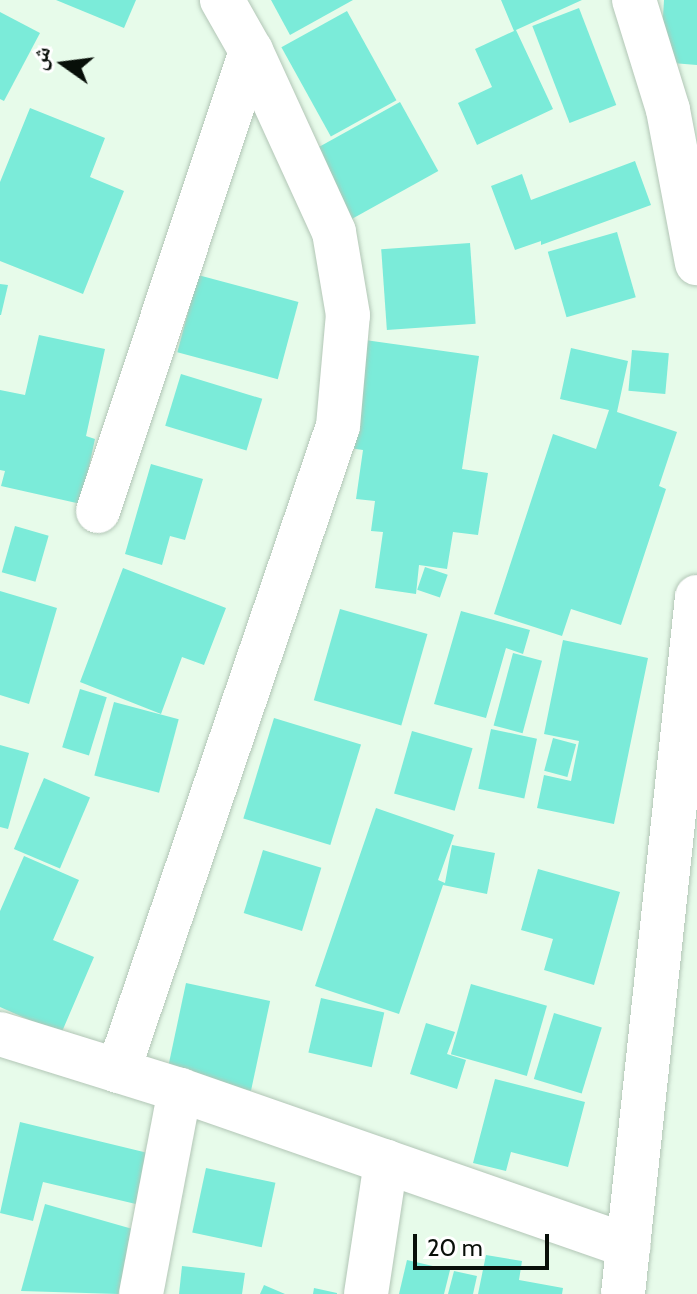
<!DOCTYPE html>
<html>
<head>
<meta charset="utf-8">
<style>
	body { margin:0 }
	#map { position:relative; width:697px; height:1294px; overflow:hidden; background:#e7fbea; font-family:Cabin,"Noto Naskh Arabic",sans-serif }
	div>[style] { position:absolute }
	.building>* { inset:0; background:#7bebd9; transform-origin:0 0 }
	.roads { filter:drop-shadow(0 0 2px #b2c6b6) drop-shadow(0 0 2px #b2c6b6) }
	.minor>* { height:44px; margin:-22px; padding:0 22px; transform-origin:22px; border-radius:22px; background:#fff }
	.secondary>* { height:44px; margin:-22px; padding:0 22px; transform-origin:22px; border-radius:22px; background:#fff }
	span { translate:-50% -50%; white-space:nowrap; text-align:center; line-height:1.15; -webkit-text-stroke:8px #fff; paint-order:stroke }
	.north { position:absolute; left:24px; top:24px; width:80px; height:80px; -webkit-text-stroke:6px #fff; paint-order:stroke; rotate:284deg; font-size:22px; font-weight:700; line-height:32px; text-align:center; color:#080f09 }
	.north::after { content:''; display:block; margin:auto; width:28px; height:36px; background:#080f09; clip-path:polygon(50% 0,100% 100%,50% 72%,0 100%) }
	.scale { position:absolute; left:413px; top:1234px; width:136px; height:36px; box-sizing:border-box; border:4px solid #080f09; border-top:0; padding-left:10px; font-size:24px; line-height:28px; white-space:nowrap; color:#080f09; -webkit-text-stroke:6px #fff; paint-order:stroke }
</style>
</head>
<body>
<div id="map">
	<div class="building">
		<i style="clip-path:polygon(56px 0,136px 0,124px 28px)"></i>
		<i style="clip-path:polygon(271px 0,353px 0,290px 35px)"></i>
		<i style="clip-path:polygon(501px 0,582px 0,516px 30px,553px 109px,477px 145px,458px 103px,492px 87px,475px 49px,514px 31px)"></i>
		<i style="clip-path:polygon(664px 0,697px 0,697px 65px,660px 62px)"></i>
		<i style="left:579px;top:8px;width:104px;height:50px;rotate:69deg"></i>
		<i style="left:347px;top:11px;width:102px;height:75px;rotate:61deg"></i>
		<i style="clip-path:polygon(0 12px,40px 33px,4px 101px,0 99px)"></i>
		<i style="left:400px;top:102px;width:79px;height:102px;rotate:61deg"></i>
		<i style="clip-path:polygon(30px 108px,105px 138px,90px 177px,124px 191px,83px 294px,0 261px,0 182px)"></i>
		<i style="clip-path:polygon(635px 161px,651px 205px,541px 245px,541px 241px,515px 250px,491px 186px,522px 174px,531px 200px)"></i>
		<i style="left:617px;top:232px;width:68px;height:72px;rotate:74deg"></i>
		<i style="left:470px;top:243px;width:81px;height:89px;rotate:86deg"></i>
		<i style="left:198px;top:275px;width:104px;height:80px;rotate:15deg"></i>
		<i style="clip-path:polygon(0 284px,8px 285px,1px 315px,0 315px)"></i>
		<i style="clip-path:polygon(39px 335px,105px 349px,86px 436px,95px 439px,81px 504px,1px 486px,5px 471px,0 470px,0 390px,25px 395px)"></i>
		<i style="clip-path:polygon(365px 340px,479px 356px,462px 469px,488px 473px,478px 535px,453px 532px,447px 569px,419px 565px,416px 594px,375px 588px,383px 532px,371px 531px,375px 501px,356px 499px,363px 450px,349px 448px)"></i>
		<i style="clip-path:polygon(571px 348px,628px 361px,617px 412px,677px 432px,659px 486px,666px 489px,621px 625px,571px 609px,562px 636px,494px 614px,553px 434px,596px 449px,609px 410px,560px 399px)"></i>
		<i style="left:632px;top:350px;width:37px;height:41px;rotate:5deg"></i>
		<i style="left:181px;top:374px;width:85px;height:54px;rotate:17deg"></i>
		<i style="clip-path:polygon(151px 464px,203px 479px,185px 540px,170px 536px,162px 565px,125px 554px)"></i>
		<i style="left:15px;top:526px;width:35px;height:48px;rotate:16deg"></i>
		<i style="left:425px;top:567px;width:24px;height:24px;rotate:19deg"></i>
		<i style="clip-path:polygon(123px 568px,226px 608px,204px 665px,182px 657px,161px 714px,80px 682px)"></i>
		<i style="clip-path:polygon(0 591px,57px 608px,29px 704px,0 695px)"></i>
		<i style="left:340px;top:609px;width:91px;height:95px;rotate:16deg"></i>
		<i style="clip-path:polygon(461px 611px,530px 630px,523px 654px,506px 648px,486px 718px,434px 704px)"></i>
		<i style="clip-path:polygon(563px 640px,648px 658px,614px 824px,537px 808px,544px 775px,571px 781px,579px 741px,544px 734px)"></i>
		<i style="left:513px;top:653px;width:30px;height:75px;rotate:15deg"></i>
		<i style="left:80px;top:689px;width:28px;height:61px;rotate:17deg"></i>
		<i style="left:114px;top:702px;width:67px;height:76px;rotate:15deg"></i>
		<i style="left:274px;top:718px;width:91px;height:105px;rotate:17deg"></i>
		<i style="left:491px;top:729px;width:47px;height:61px;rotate:12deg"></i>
		<i style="left:412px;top:731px;width:63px;height:65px;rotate:16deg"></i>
		<i style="left:553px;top:738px;width:24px;height:34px;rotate:15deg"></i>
		<i style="clip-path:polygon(0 745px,29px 753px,8px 829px,0 827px)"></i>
		<i style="left:44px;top:778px;width:50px;height:77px;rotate:23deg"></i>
		<i style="clip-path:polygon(376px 808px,454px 835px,438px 880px,445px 883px,452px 845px,495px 853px,487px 894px,443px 885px,399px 1014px,315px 986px)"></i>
		<i style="left:263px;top:850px;width:61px;height:66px;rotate:17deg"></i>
		<i style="clip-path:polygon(24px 856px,79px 880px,53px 940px,94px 957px,61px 1034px,0 1007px,0 911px)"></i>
		<i style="clip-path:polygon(538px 869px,620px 892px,594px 985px,544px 970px,553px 939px,521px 930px)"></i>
		<i style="left:186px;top:983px;width:86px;height:92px;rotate:12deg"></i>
		<i style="left:471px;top:984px;width:79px;height:73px;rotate:16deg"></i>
		<i style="left:321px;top:998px;width:65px;height:56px;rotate:13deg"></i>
		<i style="left:554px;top:1013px;width:50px;height:69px;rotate:17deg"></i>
		<i style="clip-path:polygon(426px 1023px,455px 1032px,447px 1054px,466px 1060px,457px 1089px,410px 1074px)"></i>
		<i style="clip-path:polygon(495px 1079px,585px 1102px,568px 1167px,511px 1152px,506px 1171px,473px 1163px)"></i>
		<i style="clip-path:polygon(20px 1122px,152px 1154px,140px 1205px,43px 1182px,33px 1221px,0 1213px)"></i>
		<i style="left:206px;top:1168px;width:71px;height:66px;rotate:12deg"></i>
		<i style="clip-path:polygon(45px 1204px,136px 1230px,119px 1294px,21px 1291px)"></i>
		<i style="clip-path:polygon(486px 1255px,522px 1261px,519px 1280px,563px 1288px,562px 1294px,478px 1294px)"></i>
		<i style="clip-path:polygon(407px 1260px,450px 1270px,444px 1294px,399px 1294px)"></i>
		<i style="clip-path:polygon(182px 1266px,245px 1273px,242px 1294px,179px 1294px)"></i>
		<i style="clip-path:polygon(454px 1271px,477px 1276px,473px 1294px,448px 1294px)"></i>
		<i style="clip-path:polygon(264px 1285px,285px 1294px,260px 1294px)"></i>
		<i style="clip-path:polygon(314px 1288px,337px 1293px,337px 1294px,313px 1294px)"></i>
	</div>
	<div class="roads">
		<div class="minor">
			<i style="left:98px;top:511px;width:485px;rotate:-71.6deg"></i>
			<i style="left:0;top:1034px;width:189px;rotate:17.3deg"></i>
			<i style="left:180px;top:1090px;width:475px;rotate:19.2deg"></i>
			<i style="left:118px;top:1071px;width:681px;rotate:-71.17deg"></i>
			<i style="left:338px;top:426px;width:111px;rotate:-84.9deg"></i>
			<i style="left:348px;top:315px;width:84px;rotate:-99.6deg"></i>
			<i style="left:334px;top:232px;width:199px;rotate:-114.6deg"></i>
			<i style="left:251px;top:51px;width:59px;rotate:-119.6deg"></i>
			<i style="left:141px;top:1294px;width:208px;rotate:-79.2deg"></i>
			<i style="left:366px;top:1294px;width:134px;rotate:-81.4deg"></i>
		</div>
		<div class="secondary">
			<i style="left:634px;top:0;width:115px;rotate:72.8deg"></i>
			<i style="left:668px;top:110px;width:156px;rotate:79.3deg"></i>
			<i style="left:623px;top:1294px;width:701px;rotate:-83.94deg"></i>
		</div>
	</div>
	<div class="north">ش</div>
	<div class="scale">20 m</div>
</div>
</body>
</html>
